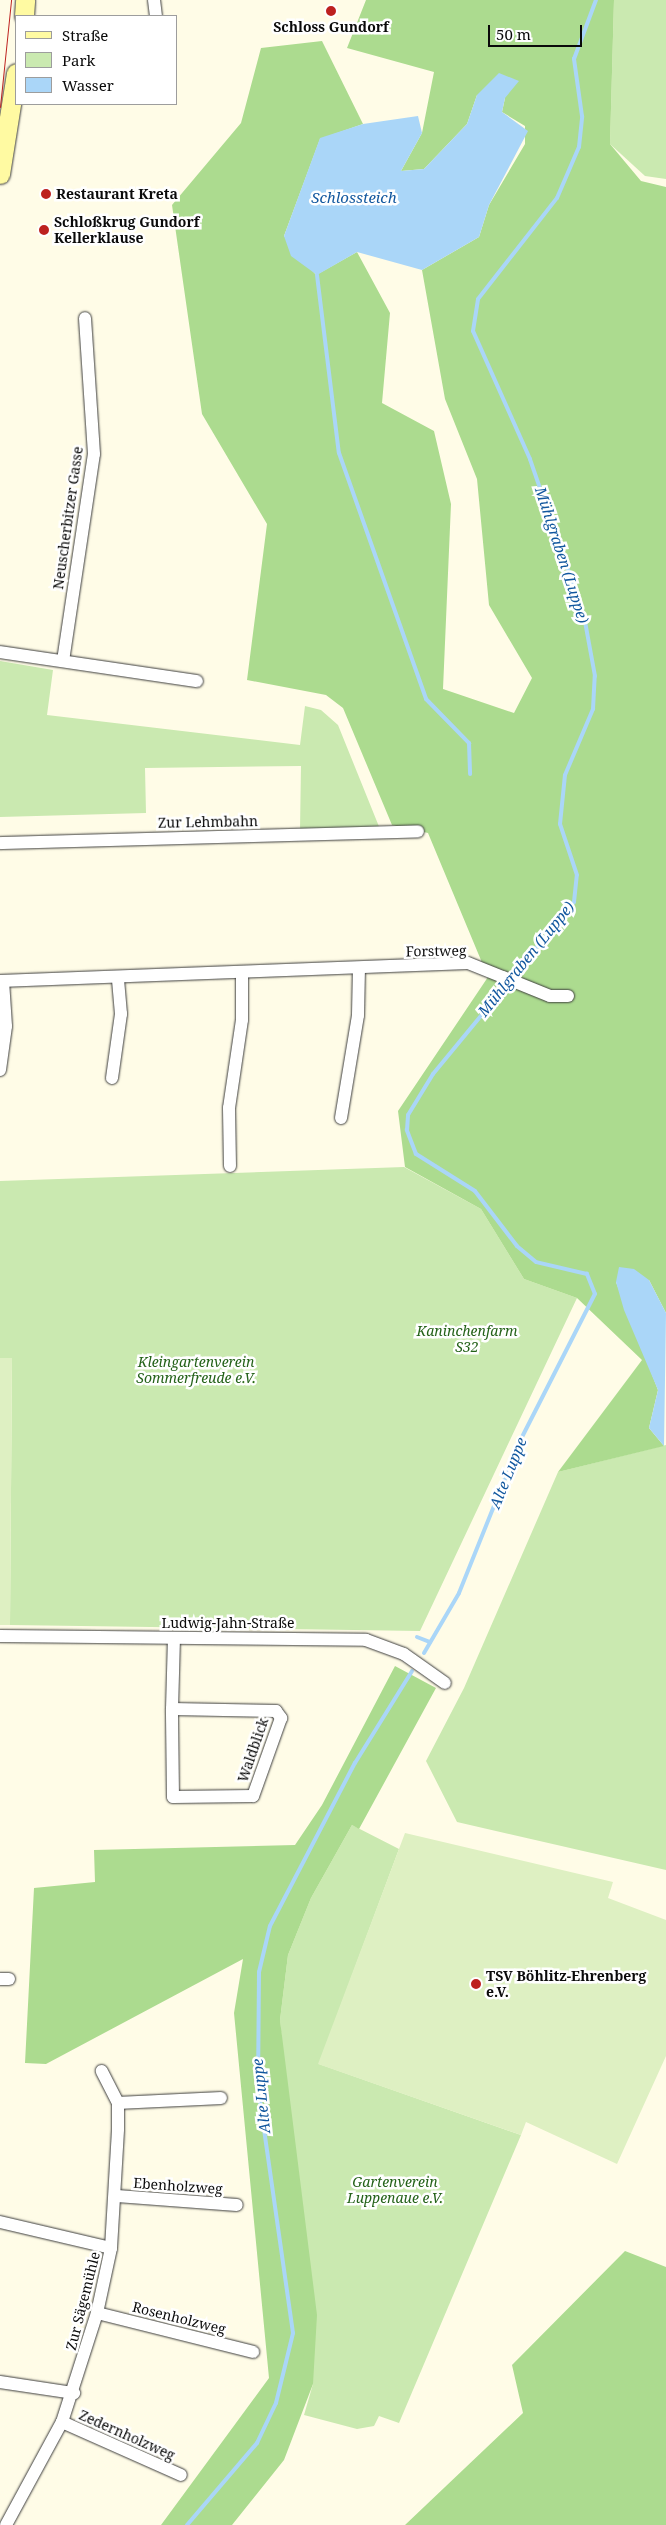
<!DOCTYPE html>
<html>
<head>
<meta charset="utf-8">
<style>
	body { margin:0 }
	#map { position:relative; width:666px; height:2525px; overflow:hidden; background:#fffce7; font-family:"Noto Serif",serif }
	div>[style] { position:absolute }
	.green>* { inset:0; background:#cae9b0 }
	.forest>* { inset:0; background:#acdb8f }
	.pitch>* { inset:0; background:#def0c2 }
	.water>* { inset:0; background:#aad6f8 }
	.stream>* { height:4px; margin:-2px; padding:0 2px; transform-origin:2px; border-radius:2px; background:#aad6f8 }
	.roads { filter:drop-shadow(0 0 1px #3d3d3d) drop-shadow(0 0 1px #3d3d3d) }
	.street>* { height:12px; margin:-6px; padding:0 6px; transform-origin:6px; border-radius:6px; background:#fff }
	.secondary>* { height:19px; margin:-9.5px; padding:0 9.5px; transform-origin:9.5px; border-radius:9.5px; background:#fffaa2 }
	.tram>* { height:1px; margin:-0.5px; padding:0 0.5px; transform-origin:0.5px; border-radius:0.5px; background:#bd211f }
	.dots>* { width:14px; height:14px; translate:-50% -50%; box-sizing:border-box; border:2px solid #fff; border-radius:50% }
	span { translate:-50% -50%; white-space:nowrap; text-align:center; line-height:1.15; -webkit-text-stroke:5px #fff; paint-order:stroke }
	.poi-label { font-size:14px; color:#0a0a0a; font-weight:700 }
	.left { translate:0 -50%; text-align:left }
	.street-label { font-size:14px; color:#0a0a0a }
	.park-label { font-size:14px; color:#246219; font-style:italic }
	.water-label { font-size:15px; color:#11579e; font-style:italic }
	.legend { position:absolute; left:15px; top:15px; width:162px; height:90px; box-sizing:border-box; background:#fff; border:1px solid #9d9d9d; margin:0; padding:6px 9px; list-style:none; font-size:15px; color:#0a0a0a }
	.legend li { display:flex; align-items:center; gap:10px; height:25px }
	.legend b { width:25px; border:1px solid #9d9d9d }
	.scale { position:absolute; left:488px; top:25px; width:94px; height:22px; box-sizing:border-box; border:2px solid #0a0a0a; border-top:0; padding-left:6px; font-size:15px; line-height:18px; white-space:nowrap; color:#0a0a0a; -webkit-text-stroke:4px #fff; paint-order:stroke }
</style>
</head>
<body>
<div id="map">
	<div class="green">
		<i style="clip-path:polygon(614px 0,666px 0,666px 179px,645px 176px,610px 144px)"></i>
		<i style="clip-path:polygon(0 661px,53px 670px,47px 715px,300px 745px,305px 706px,321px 710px,338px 725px,380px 829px,300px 830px,301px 766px,145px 768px,146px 813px,0 817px)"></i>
		<i style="clip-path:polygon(404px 1167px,481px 1209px,524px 1279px,577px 1298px,420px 1631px,10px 1625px,12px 1358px,0 1358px,0 1181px)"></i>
		<i style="clip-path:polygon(666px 1445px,666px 1870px,457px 1822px,426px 1761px,464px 1688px,558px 1472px)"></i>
		<i style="clip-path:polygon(352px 1825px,399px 1849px,319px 2064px,521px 2135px,399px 2423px,379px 2416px,374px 2426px,357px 2429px,304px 2415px,313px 2384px,280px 2020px,288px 1955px,311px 1898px)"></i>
	</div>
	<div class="forest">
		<i style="clip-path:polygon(366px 0,614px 0,610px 144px,641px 181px,666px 187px,666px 1313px,649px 1280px,616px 1282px,658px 1390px,649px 1428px,664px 1446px,558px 1472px,642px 1360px,577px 1298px,524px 1279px,481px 1209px,405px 1167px,398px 1111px,488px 977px,428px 833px,392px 825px,343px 708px,326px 695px,247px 680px,267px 524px,202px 414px,172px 205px,241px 123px,261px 48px,322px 41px,363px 124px,320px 139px,284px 236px,316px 275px,357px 252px,390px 313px,382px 403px,434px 431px,451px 504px,443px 689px,514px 713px,532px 678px,489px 605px,477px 479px,445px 399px,422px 270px,479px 237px,489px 205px,525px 144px,525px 126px,502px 112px,505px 98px,477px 95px,467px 124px,424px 169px,401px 171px,422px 133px,434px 72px,347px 48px)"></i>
		<i style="clip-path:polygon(395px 1666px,436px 1688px,359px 1829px,352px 1825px,311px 1898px,288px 1955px,280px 2020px,317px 2315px,313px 2384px,284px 2460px,232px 2525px,161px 2525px,269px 2378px,234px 2013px,243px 1959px,46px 2064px,25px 2063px,34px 1888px,95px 1882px,94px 1850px,295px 1845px,322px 1805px)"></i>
		<i style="clip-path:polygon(625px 2251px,666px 2267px,666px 2525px,405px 2525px,523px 2413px,512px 2365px)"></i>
	</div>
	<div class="pitch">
		<i style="clip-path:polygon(0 1358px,12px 1358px,10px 1625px,0 1625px)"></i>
		<i style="clip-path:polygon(405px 1833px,613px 1882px,608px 1898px,666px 1920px,666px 2056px,617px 2164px,526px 2122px,521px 2135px,318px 2064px)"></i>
	</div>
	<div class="water">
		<i style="clip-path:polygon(499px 73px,519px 81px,505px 98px,502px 112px,528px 131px,489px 205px,479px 237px,422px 270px,357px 252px,317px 275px,291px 256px,284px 236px,320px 138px,363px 124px,418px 116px,422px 133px,401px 171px,424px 169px,467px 124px,477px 95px)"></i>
		<i style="clip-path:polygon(619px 1267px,634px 1269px,649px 1280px,666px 1313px,664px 1446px,649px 1428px,658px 1390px,624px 1310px,616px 1282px)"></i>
	</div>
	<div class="stream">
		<i style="left:317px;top:275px;width:179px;rotate:83deg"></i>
		<i style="left:339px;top:453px;width:261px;rotate:70.5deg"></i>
		<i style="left:426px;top:699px;width:62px;rotate:45.7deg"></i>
		<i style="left:469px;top:743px;width:31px;rotate:88deg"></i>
		<i style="left:512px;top:977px;width:97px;rotate:-50.4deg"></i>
		<i style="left:574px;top:902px;width:27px;rotate:-84deg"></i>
		<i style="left:577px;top:875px;width:54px;rotate:-108.4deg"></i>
		<i style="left:560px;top:824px;width:49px;rotate:-84.2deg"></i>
		<i style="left:565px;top:775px;width:72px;rotate:-67deg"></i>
		<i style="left:593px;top:709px;width:33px;rotate:-87deg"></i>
		<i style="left:595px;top:676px;width:61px;rotate:-100.4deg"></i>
		<i style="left:584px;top:616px;width:166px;rotate:-109deg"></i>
		<i style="left:530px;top:459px;width:140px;rotate:-114deg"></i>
		<i style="left:473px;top:331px;width:32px;rotate:-81deg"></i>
		<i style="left:478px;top:299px;width:128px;rotate:-52deg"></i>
		<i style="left:557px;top:198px;width:56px;rotate:-66.7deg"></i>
		<i style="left:579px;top:147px;width:31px;rotate:-84deg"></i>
		<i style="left:582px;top:116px;width:58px;rotate:-98deg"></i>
		<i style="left:574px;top:59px;width:63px;rotate:-69.6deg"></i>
		<i style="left:417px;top:1637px;width:14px;rotate:21deg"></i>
		<i style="left:424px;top:1653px;width:69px;rotate:-59.7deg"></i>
		<i style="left:459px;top:1593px;width:166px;rotate:-68.1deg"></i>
		<i style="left:521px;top:1439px;width:163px;rotate:-63deg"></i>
		<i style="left:595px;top:1294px;width:22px;rotate:-112deg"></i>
		<i style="left:587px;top:1274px;width:52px;rotate:-166.8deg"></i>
		<i style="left:536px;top:1262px;width:25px;rotate:-140deg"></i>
		<i style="left:517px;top:1246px;width:69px;rotate:-127.4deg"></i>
		<i style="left:475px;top:1191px;width:70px;rotate:-147.9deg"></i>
		<i style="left:416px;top:1154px;width:26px;rotate:-111deg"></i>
		<i style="left:407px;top:1130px;width:15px;rotate:-86deg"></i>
		<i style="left:408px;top:1115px;width:48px;rotate:-58.6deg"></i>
		<i style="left:433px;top:1074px;width:118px;rotate:-50.5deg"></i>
		<i style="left:187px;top:2525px;width:108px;rotate:-49.5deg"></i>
		<i style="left:257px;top:2443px;width:44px;rotate:-64.6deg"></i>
		<i style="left:276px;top:2403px;width:72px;rotate:-76.3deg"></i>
		<i style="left:293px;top:2333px;width:247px;rotate:-98.1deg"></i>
		<i style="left:258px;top:2088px;width:116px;rotate:-89.5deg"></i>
		<i style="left:259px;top:1972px;width:47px;rotate:-76.6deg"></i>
		<i style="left:270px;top:1926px;width:184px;rotate:-62.5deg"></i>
		<i style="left:355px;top:1763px;width:108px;rotate:-58.2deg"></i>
	</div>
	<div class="roads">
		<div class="street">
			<i style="left:154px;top:0;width:16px;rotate:83deg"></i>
			<i style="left:0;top:652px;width:199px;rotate:8.4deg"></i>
			<i style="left:63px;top:661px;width:209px;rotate:-81.5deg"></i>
			<i style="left:94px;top:454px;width:136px;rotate:-93.8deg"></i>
			<i style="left:0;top:843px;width:418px;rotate:-1.6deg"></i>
			<i style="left:0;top:981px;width:468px;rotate:-2.2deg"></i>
			<i style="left:468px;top:963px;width:88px;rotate:21.9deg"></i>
			<i style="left:550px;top:996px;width:18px"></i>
			<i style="left:0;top:1070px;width:44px;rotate:-82.2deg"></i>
			<i style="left:6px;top:1026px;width:45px;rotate:-93.8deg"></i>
			<i style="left:112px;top:1078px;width:65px;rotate:-82deg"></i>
			<i style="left:121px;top:1014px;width:36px;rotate:-95deg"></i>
			<i style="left:341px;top:1118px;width:104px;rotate:-80.6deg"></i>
			<i style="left:358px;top:1015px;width:46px;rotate:-88.8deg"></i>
			<i style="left:230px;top:1166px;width:58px;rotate:-91deg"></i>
			<i style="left:229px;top:1108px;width:89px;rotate:-81.6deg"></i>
			<i style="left:242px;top:1020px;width:46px;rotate:-90deg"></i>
			<i style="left:0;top:1636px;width:366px;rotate:0.6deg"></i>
			<i style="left:366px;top:1640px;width:40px;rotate:20.2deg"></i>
			<i style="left:404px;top:1654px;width:50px;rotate:35.3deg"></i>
			<i style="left:172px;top:1709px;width:104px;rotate:1.1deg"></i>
			<i style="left:276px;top:1711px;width:9px;rotate:54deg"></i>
			<i style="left:281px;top:1718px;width:83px;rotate:109.7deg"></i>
			<i style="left:253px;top:1796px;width:80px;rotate:179.3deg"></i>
			<i style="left:173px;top:1797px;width:88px;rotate:-90.7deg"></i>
			<i style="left:172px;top:1709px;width:70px;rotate:-88.4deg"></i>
			<i style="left:0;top:1979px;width:9px"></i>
			<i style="left:118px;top:2103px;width:103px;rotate:-2.8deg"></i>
			<i style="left:117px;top:2196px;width:120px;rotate:4.3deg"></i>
			<i style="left:0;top:2222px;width:114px;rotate:13.2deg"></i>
			<i style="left:97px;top:2313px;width:161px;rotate:14deg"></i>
			<i style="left:0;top:2382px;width:75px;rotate:8.5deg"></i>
			<i style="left:62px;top:2422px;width:130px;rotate:24deg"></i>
			<i style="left:6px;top:2525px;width:117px;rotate:-61.5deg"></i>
			<i style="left:62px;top:2422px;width:114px;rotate:-72.2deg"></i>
			<i style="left:97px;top:2313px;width:66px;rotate:-77.8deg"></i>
			<i style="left:111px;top:2248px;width:119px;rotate:-86.6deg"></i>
			<i style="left:118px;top:2129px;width:26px;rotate:-90deg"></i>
			<i style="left:118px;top:2103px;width:36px;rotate:-117deg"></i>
		</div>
		<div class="secondary">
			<i style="left:24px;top:16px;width:16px;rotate:-86deg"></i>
			<i style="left:0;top:174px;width:102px;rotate:-81deg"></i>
		</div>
	</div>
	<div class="tram">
		<i style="left:0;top:107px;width:108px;rotate:-84.1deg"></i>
	</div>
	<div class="dots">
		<i style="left:331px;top:11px;background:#bd211f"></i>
		<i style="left:46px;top:194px;background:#bd211f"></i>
		<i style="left:44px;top:230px;background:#bd211f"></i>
		<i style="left:476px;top:1984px;background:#bd211f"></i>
	</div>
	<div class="poi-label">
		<span style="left:331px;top:27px">Schloss Gundorf</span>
		<span class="left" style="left:56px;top:194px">Restaurant Kreta</span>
		<span class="left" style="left:54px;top:230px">Schloßkrug Gundorf<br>Kellerklause</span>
		<span class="left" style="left:486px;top:1984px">TSV Böhlitz-Ehrenberg<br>e.V.</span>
	</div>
	<div class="street-label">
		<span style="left:68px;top:518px;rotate:-82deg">Neuscherbitzer Gasse</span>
		<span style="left:208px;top:822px;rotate:-1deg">Zur Lehmbahn</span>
		<span style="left:436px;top:951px;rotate:-1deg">Forstweg</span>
		<span style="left:228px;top:1623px">Ludwig-Jahn-Straße</span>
		<span style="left:253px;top:1750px;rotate:-71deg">Waldblick</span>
		<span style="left:178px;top:2186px;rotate:4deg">Ebenholzweg</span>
		<span style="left:83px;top:2301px;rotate:-76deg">Zur Sägemühle</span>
		<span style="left:179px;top:2318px;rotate:14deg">Rosenholzweg</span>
		<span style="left:127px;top:2435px;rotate:24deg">Zedernholzweg</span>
	</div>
	<div class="park-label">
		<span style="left:467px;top:1339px">Kaninchenfarm<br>S32</span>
		<span style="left:196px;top:1370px">Kleingartenverein<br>Sommerfreude e.V.</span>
		<span style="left:395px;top:2190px">Gartenverein<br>Luppenaue e.V.</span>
	</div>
	<div class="water-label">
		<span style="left:354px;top:198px">Schlossteich</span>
		<span style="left:562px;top:555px;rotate:72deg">Mühlgraben (Luppe)</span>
		<span style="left:526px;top:959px;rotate:-51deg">Mühlgraben (Luppe)</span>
		<span style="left:508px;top:1473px;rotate:-68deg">Alte Luppe</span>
		<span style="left:261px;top:2096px;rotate:-96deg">Alte Luppe</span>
	</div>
	<ul class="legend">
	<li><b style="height:6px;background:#fffaa2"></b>Straße</li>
	<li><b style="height:14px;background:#cae9b0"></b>Park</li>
	<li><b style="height:14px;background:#aad6f8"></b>Wasser</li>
	</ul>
	<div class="scale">50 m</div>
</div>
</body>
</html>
